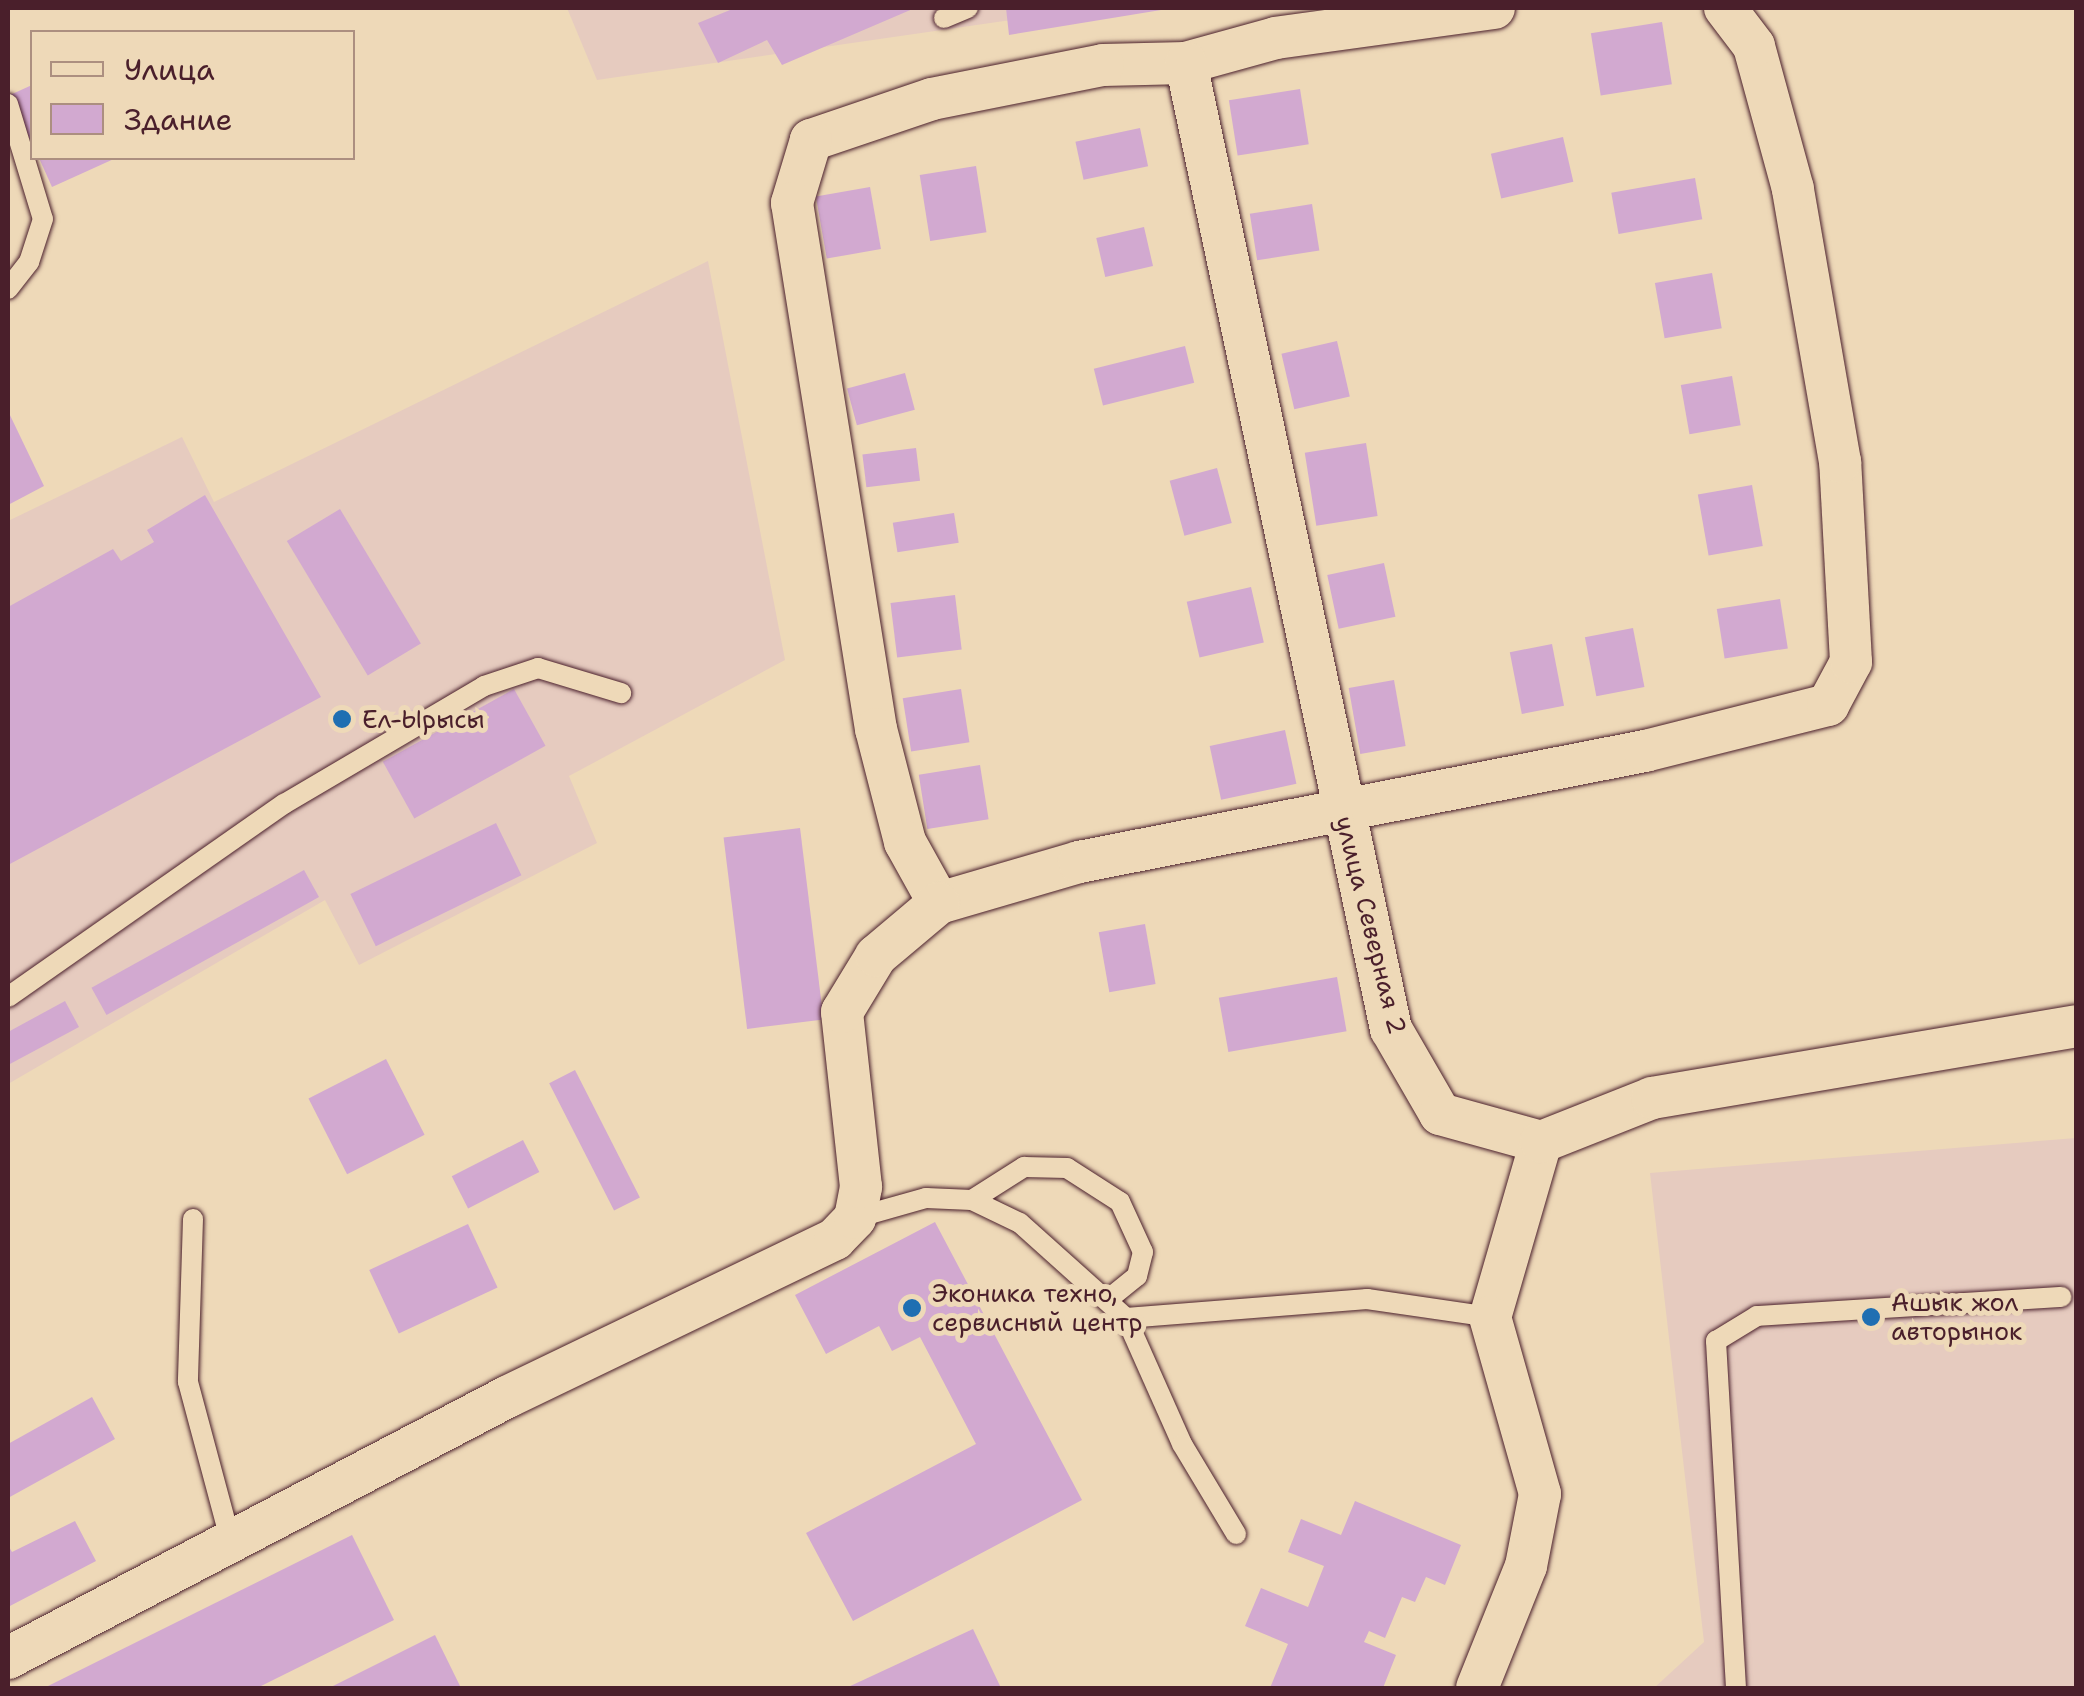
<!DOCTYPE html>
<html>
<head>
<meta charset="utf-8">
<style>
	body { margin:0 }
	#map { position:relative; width:2084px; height:1696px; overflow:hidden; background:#eed9b8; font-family:"Shantell Sans",sans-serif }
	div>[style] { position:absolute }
	.built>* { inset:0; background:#e6cbbf }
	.building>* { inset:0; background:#d2a9d0; transform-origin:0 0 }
	.roads { filter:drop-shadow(0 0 2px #4a1f2b) drop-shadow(0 0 2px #4a1f2b) }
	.service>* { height:20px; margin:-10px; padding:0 10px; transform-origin:10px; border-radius:10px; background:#eed9b8 }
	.minor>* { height:42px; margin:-21px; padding:0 21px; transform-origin:21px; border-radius:21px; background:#eed9b8 }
	.dots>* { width:28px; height:28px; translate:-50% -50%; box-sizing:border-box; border:5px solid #eed9b8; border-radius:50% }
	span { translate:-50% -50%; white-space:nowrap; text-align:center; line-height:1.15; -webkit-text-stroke:10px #eed9b8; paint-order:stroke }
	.poi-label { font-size:25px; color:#4a1f2b }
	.left { translate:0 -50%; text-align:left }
	.street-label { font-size:25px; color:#4a1f2b }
	.frame { position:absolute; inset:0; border:10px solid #4a1f2b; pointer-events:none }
	.legend { position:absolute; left:30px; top:30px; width:325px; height:130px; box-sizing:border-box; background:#eed9b8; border:2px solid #ac8f80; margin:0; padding:12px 18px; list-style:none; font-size:30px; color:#4a1f2b }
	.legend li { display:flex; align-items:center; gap:20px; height:50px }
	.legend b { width:50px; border:2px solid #ac8f80 }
</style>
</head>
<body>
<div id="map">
	<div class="built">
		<i style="clip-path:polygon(567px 8px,1093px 8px,597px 80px)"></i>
		<i style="clip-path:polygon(708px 261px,785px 660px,569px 776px,597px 843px,359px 965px,325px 900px,8px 1084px,8px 521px,182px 437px,214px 502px)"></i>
		<i style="clip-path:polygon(2076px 1138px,2076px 1688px,1654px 1688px,1704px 1642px,1650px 1173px)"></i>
	</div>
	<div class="building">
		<i style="clip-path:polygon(735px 8px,915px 8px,782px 65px,767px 40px,718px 63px,698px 23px)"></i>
		<i style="clip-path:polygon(1006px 8px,1161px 8px,1161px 10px,1009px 35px)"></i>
		<i style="left:1662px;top:22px;width:63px;height:72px;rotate:81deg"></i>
		<i style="clip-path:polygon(32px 85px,32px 144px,10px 95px)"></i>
		<i style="left:1300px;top:89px;width:56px;height:72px;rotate:81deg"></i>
		<i style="left:1140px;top:128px;width:39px;height:66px;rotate:78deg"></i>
		<i style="left:1563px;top:137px;width:46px;height:74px;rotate:77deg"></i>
		<i style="clip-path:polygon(39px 158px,116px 158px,52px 187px)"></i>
		<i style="left:976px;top:166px;width:67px;height:57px;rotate:81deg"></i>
		<i style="left:1695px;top:178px;width:42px;height:85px;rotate:80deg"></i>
		<i style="left:870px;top:187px;width:63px;height:55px;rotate:80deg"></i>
		<i style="left:1312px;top:204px;width:47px;height:63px;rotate:81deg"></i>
		<i style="left:1144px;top:227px;width:40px;height:49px;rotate:77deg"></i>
		<i style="left:1712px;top:273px;width:56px;height:58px;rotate:80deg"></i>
		<i style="left:1337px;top:341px;width:57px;height:57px;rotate:77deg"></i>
		<i style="left:1185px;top:346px;width:38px;height:94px;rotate:76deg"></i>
		<i style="left:905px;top:373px;width:38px;height:60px;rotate:75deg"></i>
		<i style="left:1732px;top:376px;width:50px;height:52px;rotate:80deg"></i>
		<i style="clip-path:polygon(8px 411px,44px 486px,8px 505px)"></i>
		<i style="left:1366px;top:443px;width:74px;height:62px;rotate:81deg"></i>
		<i style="left:916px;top:448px;width:33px;height:54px;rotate:83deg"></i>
		<i style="left:1217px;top:468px;width:57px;height:49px;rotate:75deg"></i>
		<i style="left:1752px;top:485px;width:62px;height:55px;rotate:80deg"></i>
		<i style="clip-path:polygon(205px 495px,321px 697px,8px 865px,8px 607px,113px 549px,121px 561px,154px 542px,147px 530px)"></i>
		<i style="left:340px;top:509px;width:157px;height:62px;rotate:59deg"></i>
		<i style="left:954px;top:513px;width:30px;height:62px;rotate:81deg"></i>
		<i style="left:1384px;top:563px;width:55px;height:58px;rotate:78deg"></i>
		<i style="left:1251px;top:587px;width:57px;height:66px;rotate:77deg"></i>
		<i style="left:955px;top:595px;width:55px;height:65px;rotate:83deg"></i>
		<i style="left:1780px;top:599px;width:50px;height:64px;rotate:81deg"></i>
		<i style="left:1633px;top:628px;width:60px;height:49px;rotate:79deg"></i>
		<i style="left:1552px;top:644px;width:63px;height:43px;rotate:79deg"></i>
		<i style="left:1394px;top:680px;width:67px;height:46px;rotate:80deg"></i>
		<i style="left:514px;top:689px;width:65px;height:150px;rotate:61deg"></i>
		<i style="left:961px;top:689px;width:54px;height:59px;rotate:81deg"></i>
		<i style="left:1285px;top:730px;width:55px;height:77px;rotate:78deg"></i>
		<i style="left:980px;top:765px;width:55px;height:62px;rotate:81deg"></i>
		<i style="left:496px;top:823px;width:58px;height:162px;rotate:64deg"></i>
		<i style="left:800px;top:828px;width:193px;height:77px;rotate:83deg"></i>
		<i style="left:304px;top:870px;width:31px;height:243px;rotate:61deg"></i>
		<i style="left:1145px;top:924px;width:61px;height:47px;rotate:80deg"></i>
		<i style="left:1337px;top:977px;width:55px;height:120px;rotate:80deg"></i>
		<i style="clip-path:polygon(65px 1001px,79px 1027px,8px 1065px,8px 1032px)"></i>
		<i style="left:386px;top:1059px;width:85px;height:87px;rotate:63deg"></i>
		<i style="left:575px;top:1070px;width:143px;height:29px;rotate:63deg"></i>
		<i style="left:523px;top:1140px;width:36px;height:80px;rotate:63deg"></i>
		<i style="clip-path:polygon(935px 1222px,1082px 1500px,853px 1621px,806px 1533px,976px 1444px,920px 1337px,892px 1351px,879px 1326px,826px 1354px,795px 1295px)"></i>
		<i style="left:468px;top:1224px;width:70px;height:109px;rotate:65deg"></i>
		<i style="clip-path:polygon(92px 1397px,115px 1439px,8px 1498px,8px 1444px)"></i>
		<i style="clip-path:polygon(1355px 1501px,1461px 1545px,1445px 1585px,1426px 1577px,1415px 1602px,1402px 1597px,1385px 1638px,1369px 1631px,1364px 1642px,1396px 1655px,1383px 1688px,1270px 1688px,1288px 1644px,1245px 1626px,1261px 1588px,1308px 1607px,1324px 1566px,1288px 1552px,1301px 1519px,1341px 1535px)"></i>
		<i style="clip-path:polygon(75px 1521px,96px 1561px,8px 1607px,8px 1545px,12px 1552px)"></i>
		<i style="clip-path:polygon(352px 1535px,394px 1620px,257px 1688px,44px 1688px)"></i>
		<i style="clip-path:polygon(973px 1629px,1001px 1688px,846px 1688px)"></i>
		<i style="clip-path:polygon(435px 1635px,461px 1688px,329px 1688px)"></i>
	</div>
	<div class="roads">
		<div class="service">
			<i style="left:944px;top:18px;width:26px;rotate:-23deg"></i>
			<i style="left:8px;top:104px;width:120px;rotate:73.1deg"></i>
			<i style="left:43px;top:219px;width:45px;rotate:108deg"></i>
			<i style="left:29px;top:262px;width:34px;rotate:128deg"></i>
			<i style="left:8px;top:997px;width:337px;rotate:-35deg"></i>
			<i style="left:284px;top:804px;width:232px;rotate:-30.5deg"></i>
			<i style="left:484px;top:686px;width:57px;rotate:-18.4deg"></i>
			<i style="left:538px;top:668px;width:87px;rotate:16.8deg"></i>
			<i style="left:972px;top:1200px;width:62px;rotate:-32.4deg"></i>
			<i style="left:1024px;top:1167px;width:43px;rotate:1.3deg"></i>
			<i style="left:1067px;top:1168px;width:63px;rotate:32.7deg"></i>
			<i style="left:1120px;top:1202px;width:55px;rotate:65.3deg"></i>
			<i style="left:1143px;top:1252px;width:25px;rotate:104deg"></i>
			<i style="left:1137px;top:1276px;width:35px;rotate:141deg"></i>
			<i style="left:855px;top:1218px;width:74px;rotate:-15.7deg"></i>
			<i style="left:926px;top:1198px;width:46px;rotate:2.5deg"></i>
			<i style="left:972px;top:1200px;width:53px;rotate:25.6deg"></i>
			<i style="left:1020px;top:1223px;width:142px;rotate:41.9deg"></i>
			<i style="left:1126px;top:1318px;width:138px;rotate:66deg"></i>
			<i style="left:1182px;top:1444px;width:105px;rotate:59deg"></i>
			<i style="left:193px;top:1219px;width:163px;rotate:91.8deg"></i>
			<i style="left:188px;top:1382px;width:167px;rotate:75deg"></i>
			<i style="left:1126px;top:1318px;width:242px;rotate:-4.5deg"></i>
			<i style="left:1367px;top:1299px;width:124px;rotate:8.3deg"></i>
			<i style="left:1736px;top:1688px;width:348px;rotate:-93.3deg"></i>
			<i style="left:1716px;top:1341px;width:48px;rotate:-31.4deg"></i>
			<i style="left:1757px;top:1316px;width:305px;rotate:-3.6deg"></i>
		</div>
		<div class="minor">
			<i style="left:1494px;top:8px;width:220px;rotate:172.2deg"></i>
			<i style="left:1276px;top:38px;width:93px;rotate:164.5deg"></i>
			<i style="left:1186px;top:63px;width:83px;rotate:178.6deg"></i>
			<i style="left:1103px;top:65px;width:174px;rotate:168.8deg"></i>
			<i style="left:932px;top:99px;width:128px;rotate:161.3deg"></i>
			<i style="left:811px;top:140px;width:66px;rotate:106.8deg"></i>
			<i style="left:792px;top:203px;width:533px;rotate:80.93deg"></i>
			<i style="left:876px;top:729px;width:117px;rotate:75.6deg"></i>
			<i style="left:905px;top:842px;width:70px;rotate:60.9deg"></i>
			<i style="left:939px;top:903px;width:146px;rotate:-16.3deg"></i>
			<i style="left:1079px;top:862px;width:577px;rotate:-11.1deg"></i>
			<i style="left:1645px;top:751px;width:189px;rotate:-14.1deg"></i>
			<i style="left:1828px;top:705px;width:49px;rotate:-61.9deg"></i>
			<i style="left:1851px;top:662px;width:200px;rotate:-93.1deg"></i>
			<i style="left:1840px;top:462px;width:277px;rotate:-99.8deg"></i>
			<i style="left:1793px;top:189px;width:148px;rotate:-105.3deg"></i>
			<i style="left:1754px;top:46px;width:48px;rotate:-127.3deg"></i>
			<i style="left:1186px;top:63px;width:988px;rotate:78.02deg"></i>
			<i style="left:1391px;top:1029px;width:98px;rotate:60deg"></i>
			<i style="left:1440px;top:1114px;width:105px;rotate:15.5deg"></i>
			<i style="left:1541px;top:1142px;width:182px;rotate:106.2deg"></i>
			<i style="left:1490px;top:1317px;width:184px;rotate:74.2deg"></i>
			<i style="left:1540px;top:1494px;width:73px;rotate:101deg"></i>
			<i style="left:1526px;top:1566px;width:131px;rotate:111.9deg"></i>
			<i style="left:1541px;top:1142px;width:119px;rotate:-21.6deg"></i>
			<i style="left:1652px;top:1098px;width:430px;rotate:-9.6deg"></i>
			<i style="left:8px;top:1658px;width:563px;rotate:-27.61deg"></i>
			<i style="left:507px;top:1397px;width:364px;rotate:-25.7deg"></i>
			<i style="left:835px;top:1239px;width:29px;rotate:-46deg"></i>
			<i style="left:855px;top:1218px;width:32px;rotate:-79deg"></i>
			<i style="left:861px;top:1187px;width:176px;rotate:-96.2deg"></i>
			<i style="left:842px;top:1012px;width:66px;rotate:-58.7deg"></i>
			<i style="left:876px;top:956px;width:82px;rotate:-40.1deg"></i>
		</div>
	</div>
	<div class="dots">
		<i style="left:342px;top:719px;background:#1f6fb2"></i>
		<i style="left:912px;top:1308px;background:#1f6fb2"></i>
		<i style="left:1871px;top:1317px;background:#1f6fb2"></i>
	</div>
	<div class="poi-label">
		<span class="left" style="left:362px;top:719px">Ел-Ырысы</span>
		<span class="left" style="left:932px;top:1308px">Эконика техно,<br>сервисный центр</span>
		<span class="left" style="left:1891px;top:1317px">Ашык жол<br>авторынок</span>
	</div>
	<div class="street-label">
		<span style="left:1371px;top:925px;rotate:76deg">улица Северная 2</span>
	</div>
	<div class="frame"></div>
	<ul class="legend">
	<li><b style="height:12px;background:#eed9b8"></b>Улица</li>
	<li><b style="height:28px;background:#d2a9d0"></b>Здание</li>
	</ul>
</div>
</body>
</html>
